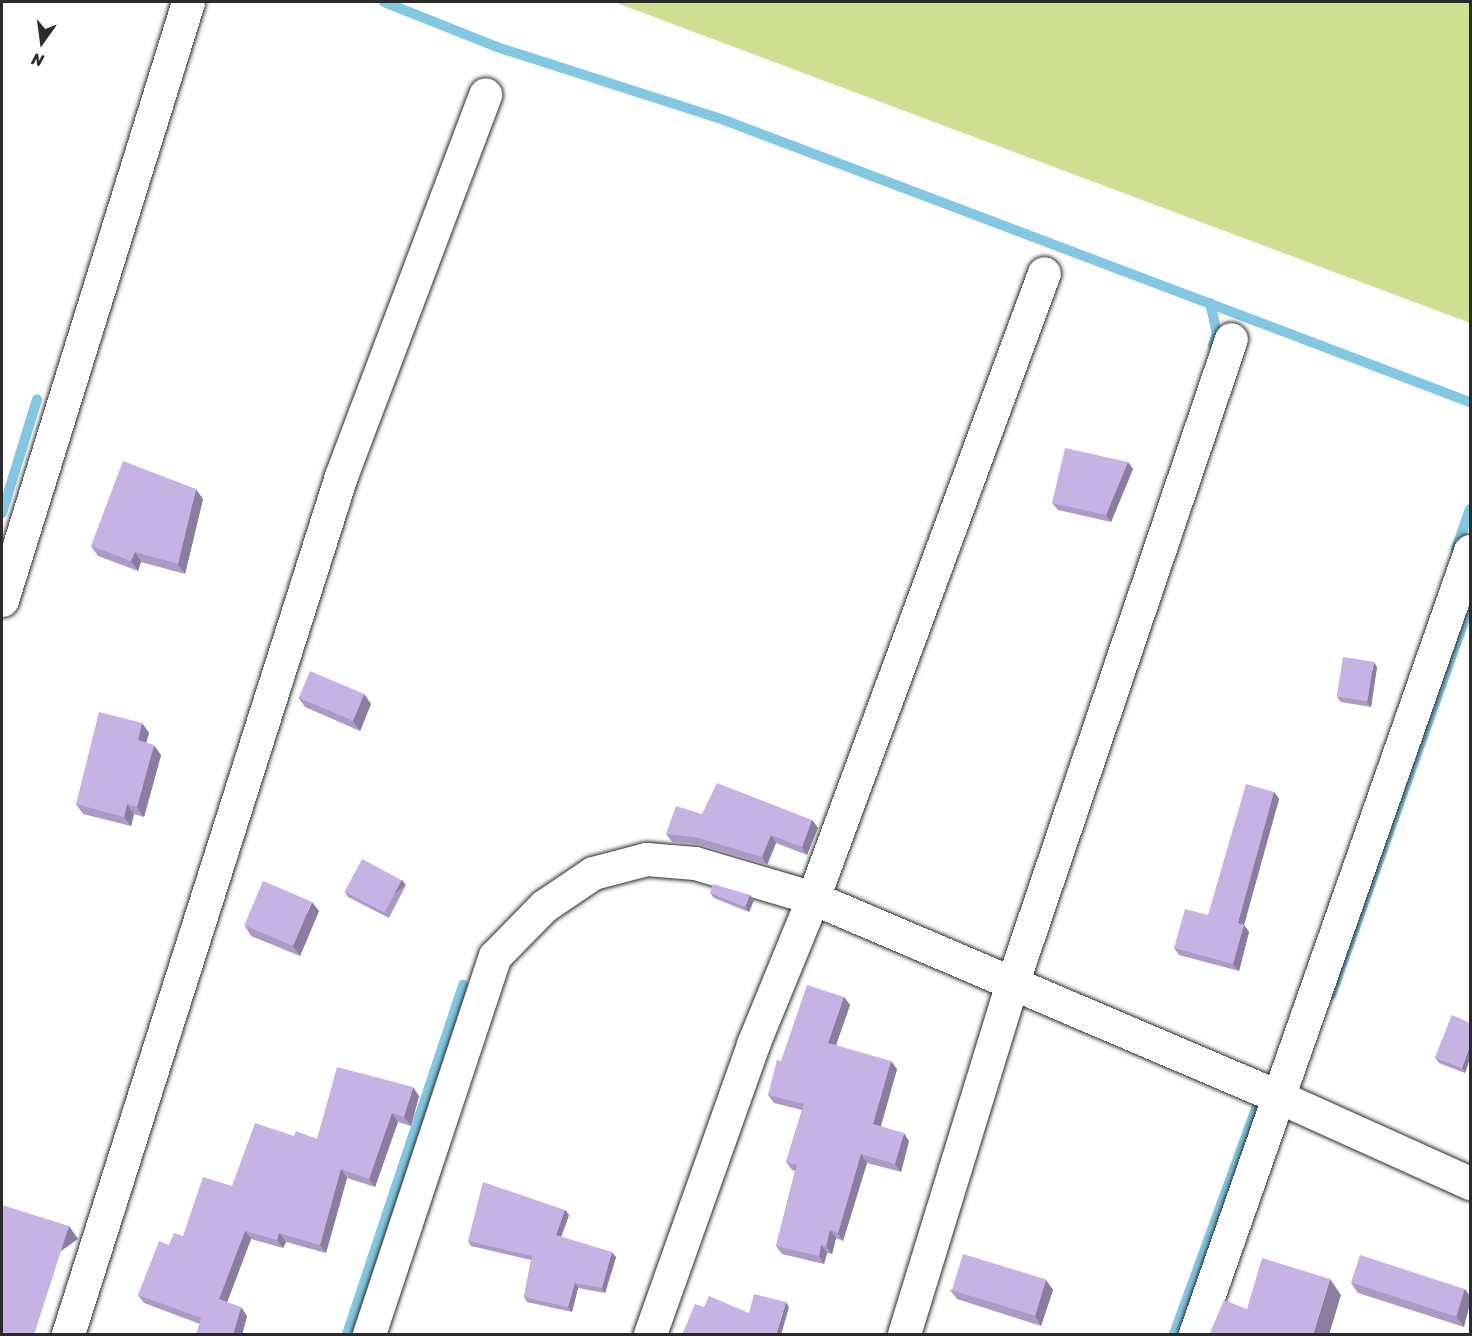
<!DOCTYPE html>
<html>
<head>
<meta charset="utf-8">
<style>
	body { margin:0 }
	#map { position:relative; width:1472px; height:1336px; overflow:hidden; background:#fff; font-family:Sriracha,sans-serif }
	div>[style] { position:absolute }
	.green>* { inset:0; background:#cfdf92 }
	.stream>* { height:10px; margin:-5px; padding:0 5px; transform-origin:5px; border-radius:5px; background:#82c8e3 }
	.roads { filter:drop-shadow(0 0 2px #2b2b2b) drop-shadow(0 0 2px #2b2b2b) }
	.street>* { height:33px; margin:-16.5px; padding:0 16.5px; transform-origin:16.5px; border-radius:16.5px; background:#fff }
	.wall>* { inset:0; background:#aa9ac4 }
	.shaded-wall>* { inset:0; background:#8b7da0; transform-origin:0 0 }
	.building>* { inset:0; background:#c6b3e4; transform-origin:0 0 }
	span { translate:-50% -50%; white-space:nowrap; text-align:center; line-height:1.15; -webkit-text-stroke:4.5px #fff; paint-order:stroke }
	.frame { position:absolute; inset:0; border:3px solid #2b2b2b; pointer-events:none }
	.north { position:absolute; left:12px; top:12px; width:60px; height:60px; -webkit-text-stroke:4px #fff; paint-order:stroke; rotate:194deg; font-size:16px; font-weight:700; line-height:24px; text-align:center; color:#2b2b2b }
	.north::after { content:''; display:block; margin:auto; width:21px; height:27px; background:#2b2b2b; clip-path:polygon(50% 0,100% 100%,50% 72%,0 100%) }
</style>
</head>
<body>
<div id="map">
	<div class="green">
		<i style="clip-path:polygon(614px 2px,1470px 2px,1470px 323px)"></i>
	</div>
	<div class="stream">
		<i style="left:384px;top:2px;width:122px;rotate:21.7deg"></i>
		<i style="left:497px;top:47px;width:238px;rotate:17.8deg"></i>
		<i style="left:724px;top:120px;width:798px;rotate:20.71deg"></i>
		<i style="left:1210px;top:303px;width:31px;rotate:77deg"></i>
		<i style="left:1217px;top:333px;width:13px;rotate:108deg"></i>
		<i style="left:2px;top:513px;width:119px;rotate:-72.9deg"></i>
		<i style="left:1456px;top:549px;width:42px;rotate:-70.7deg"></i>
		<i style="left:1331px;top:995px;width:414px;rotate:-70.4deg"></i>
		<i style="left:347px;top:1334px;width:368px;rotate:-71.6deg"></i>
		<i style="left:1174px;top:1334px;width:258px;rotate:-70deg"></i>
	</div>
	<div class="roads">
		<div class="street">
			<i style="left:2px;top:600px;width:626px;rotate:-72.72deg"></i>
			<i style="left:68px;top:1334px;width:900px;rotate:-72.35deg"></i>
			<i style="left:341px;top:476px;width:408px;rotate:-69.3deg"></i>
			<i style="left:369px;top:1334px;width:398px;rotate:-71.6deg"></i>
			<i style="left:495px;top:956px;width:70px;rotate:-45.6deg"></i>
			<i style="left:544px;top:906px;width:59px;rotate:-34deg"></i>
			<i style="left:593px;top:873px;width:55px;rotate:-14.8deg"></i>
			<i style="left:646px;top:859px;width:49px;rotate:4.7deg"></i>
			<i style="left:695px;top:863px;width:123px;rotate:16.5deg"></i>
			<i style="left:813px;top:898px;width:504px;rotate:23.11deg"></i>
			<i style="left:1277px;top:1096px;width:212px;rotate:24.3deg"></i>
			<i style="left:650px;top:1334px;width:308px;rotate:-70.4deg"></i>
			<i style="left:753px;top:1044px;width:158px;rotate:-67.7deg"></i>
			<i style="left:813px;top:898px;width:666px;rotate:-69.72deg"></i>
			<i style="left:904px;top:1334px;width:366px;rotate:-72.9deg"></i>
			<i style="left:1012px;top:984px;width:681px;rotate:-71.25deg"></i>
			<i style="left:1195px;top:1334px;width:830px;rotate:-70.65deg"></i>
		</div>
	</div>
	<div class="wall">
		<i style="clip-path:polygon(1128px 462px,1133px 469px,1111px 522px,1058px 510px,1052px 503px)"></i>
		<i style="clip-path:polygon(203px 499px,185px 574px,141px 562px,138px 571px,98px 556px,91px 546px)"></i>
		<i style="clip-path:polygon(1377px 667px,1371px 707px,1341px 702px,1337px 697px)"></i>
		<i style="clip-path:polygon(364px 694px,371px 704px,360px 731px,305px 707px,298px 697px)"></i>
		<i style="clip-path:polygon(142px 723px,149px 733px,146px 743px,161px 755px,144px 817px,134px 814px,131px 826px,83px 814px,76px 804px)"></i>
		<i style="clip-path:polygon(1274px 792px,1279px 799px,1244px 925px,1249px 932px,1239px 971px,1179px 955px,1174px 948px,1208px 915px)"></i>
		<i style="clip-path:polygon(702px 814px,812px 820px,818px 828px,807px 855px,776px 843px,767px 865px,700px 845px,672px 842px,666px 834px)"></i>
		<i style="clip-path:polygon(406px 885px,389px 918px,348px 897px,345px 892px)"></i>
		<i style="clip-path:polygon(710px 893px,750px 895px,754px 900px,749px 912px,714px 898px)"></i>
		<i style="clip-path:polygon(319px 911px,300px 956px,251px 936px,245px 926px)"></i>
		<i style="clip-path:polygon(844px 997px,850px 1005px,836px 1045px,897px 1069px,881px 1126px,909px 1141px,901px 1172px,867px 1163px,843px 1241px,836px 1238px,832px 1254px,827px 1253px,824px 1264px,782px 1254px,776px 1246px,795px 1171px,792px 1170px,786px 1162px,802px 1110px,774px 1103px,768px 1095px,781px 1061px)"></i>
		<i style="clip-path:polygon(1452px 1015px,1465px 1073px,1439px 1063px,1435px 1058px)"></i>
		<i style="clip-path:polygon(419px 1096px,411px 1126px,398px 1122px,375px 1187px,347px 1178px,326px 1253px,286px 1242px,283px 1248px,251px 1239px,227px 1302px,247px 1316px,242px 1335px,196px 1335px,200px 1324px,144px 1303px,138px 1295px,169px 1245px,183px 1236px,232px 1186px,294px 1136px,317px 1139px)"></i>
		<i style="clip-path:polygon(565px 1210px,569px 1215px,561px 1237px,616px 1257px,605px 1293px,578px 1288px,572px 1312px,527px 1302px,524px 1297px,531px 1260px,471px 1246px,468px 1241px)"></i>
		<i style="clip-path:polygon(1046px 1280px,1053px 1290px,1041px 1326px,957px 1299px,950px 1290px)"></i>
		<i style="clip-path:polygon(1351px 1283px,1465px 1289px,1464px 1327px,1358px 1293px)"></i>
	</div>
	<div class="shaded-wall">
		<i style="clip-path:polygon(1128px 462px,1133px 469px,1111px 522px,1106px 515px)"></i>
		<i style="clip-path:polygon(196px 489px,203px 499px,185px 574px,178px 564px)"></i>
		<i style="clip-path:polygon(135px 552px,141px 562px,138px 571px,131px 561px)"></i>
		<i style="clip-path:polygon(1374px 662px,1377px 667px,1371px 707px,1367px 702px)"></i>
		<i style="clip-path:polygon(364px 694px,371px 704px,360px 731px,353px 721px)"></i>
		<i style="clip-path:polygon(142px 723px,149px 733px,144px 750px,138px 740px)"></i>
		<i style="clip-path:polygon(154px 745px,161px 755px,144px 817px,137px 807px)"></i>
		<i style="clip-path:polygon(1274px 792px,1279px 799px,1244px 925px,1249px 932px,1239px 971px,1233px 964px,1238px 923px)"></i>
		<i style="clip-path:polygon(127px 804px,134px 814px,131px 826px,124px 817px)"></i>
		<i style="clip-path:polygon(812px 820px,818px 828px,807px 855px,802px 847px)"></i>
		<i style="clip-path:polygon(771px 835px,776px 843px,767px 865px,762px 857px)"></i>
		<i style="left:402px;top:880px;width:6px;height:37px;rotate:51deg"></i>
		<i style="clip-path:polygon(750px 895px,754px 900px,749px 912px,745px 907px)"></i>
		<i style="clip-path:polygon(312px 902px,319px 911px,300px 956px,293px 946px)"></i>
		<i style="clip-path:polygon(844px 997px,850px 1005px,834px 1051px,828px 1043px)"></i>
		<i style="clip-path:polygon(1470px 1045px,1470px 1059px,1465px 1073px,1462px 1068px)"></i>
		<i style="clip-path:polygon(891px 1061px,897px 1069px,879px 1132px,873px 1124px)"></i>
		<i style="clip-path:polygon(413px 1087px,419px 1096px,411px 1126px,404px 1117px)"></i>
		<i style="clip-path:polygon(392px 1113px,398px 1122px,375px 1187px,369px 1179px)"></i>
		<i style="clip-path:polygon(904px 1133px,909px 1141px,901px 1172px,895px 1164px)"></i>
		<i style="clip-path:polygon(861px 1154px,867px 1163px,843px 1241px,838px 1233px)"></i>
		<i style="clip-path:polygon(341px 1169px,347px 1178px,326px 1253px,320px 1245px)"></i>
		<i style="clip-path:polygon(565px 1210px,569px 1215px,560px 1240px,556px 1235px)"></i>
		<i style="left:69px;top:1226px;width:16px;height:114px;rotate:55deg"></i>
		<i style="clip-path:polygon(830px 1230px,836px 1238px,832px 1254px,826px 1246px)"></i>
		<i style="clip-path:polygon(245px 1231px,251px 1239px,225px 1308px,219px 1299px)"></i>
		<i style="clip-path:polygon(279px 1233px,286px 1242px,283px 1248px,277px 1240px)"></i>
		<i style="clip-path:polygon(821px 1245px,827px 1253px,824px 1264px,819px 1256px)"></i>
		<i style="clip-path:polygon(612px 1252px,616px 1257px,605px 1293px,602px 1288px)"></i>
		<i style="clip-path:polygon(1330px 1279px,1341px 1295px,1329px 1335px,1313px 1335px)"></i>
		<i style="clip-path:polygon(1046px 1280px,1053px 1290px,1041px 1326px,1035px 1316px)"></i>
		<i style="clip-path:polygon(575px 1283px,578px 1288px,572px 1312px,568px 1307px)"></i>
		<i style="clip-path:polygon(1465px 1289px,1470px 1296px,1470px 1304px,1464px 1327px,1457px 1317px)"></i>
		<i style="clip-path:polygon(786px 1302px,789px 1307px,781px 1335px,776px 1335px)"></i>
		<i style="clip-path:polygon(241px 1307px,247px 1316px,242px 1335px,233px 1335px)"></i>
	</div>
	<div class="building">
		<i style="clip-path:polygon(1065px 448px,1128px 462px,1106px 515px,1052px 503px)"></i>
		<i style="clip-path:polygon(123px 461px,196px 489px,178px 564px,135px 552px,131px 561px,91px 546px)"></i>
		<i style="left:1343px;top:657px;width:31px;height:40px;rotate:9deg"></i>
		<i style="left:310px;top:671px;width:59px;height:29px;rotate:23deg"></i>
		<i style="clip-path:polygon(99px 712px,142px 723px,138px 740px,154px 745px,137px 807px,127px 804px,124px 817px,76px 804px)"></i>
		<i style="clip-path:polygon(717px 783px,812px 820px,802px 847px,771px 835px,762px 857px,695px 837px,666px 834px,676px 806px,702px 814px)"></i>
		<i style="clip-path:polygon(1246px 784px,1274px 792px,1238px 923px,1244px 925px,1233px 964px,1174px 948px,1185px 909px,1208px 915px)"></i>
		<i style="left:362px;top:859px;width:45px;height:37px;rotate:28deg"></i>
		<i style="left:263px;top:881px;width:53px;height:48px;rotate:23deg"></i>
		<i style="clip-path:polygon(713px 884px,750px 895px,745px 907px,710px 893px)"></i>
		<i style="clip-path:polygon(807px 985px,844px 997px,828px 1043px,891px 1061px,873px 1124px,904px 1133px,895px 1164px,861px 1154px,838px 1233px,830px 1230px,826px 1246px,821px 1245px,819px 1256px,776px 1246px,797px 1165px,786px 1162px,804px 1104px,768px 1095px,777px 1060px,781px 1061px)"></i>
		<i style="clip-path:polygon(1452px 1015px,1470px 1023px,1470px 1045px,1462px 1068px,1435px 1058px)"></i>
		<i style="clip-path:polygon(337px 1067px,413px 1087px,404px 1117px,392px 1113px,369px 1179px,341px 1169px,320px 1245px,279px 1233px,277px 1240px,245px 1231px,219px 1299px,241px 1307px,233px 1335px,196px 1335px,201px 1318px,138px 1295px,159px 1241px,169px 1245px,174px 1233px,183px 1236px,203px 1177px,232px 1186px,255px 1123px,294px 1136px,296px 1131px,317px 1139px)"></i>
		<i style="clip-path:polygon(483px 1182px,565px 1210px,556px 1235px,612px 1252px,602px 1288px,575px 1283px,568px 1307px,524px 1297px,532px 1256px,468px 1241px)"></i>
		<i style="clip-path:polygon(2px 1205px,69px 1226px,34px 1335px,9px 1335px,2px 1332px)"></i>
		<i style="left:963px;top:1254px;width:87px;height:38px;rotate:17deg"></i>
		<i style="left:1360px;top:1255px;width:110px;height:29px;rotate:18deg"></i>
		<i style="clip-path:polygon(1262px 1258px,1330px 1279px,1313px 1335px,1209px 1335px,1224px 1300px,1247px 1309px)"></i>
		<i style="clip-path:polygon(754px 1294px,786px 1302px,776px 1335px,682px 1335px,695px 1304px,704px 1307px,709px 1296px,749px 1313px)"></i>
	</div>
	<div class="frame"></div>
	<div class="north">N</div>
</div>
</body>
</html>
